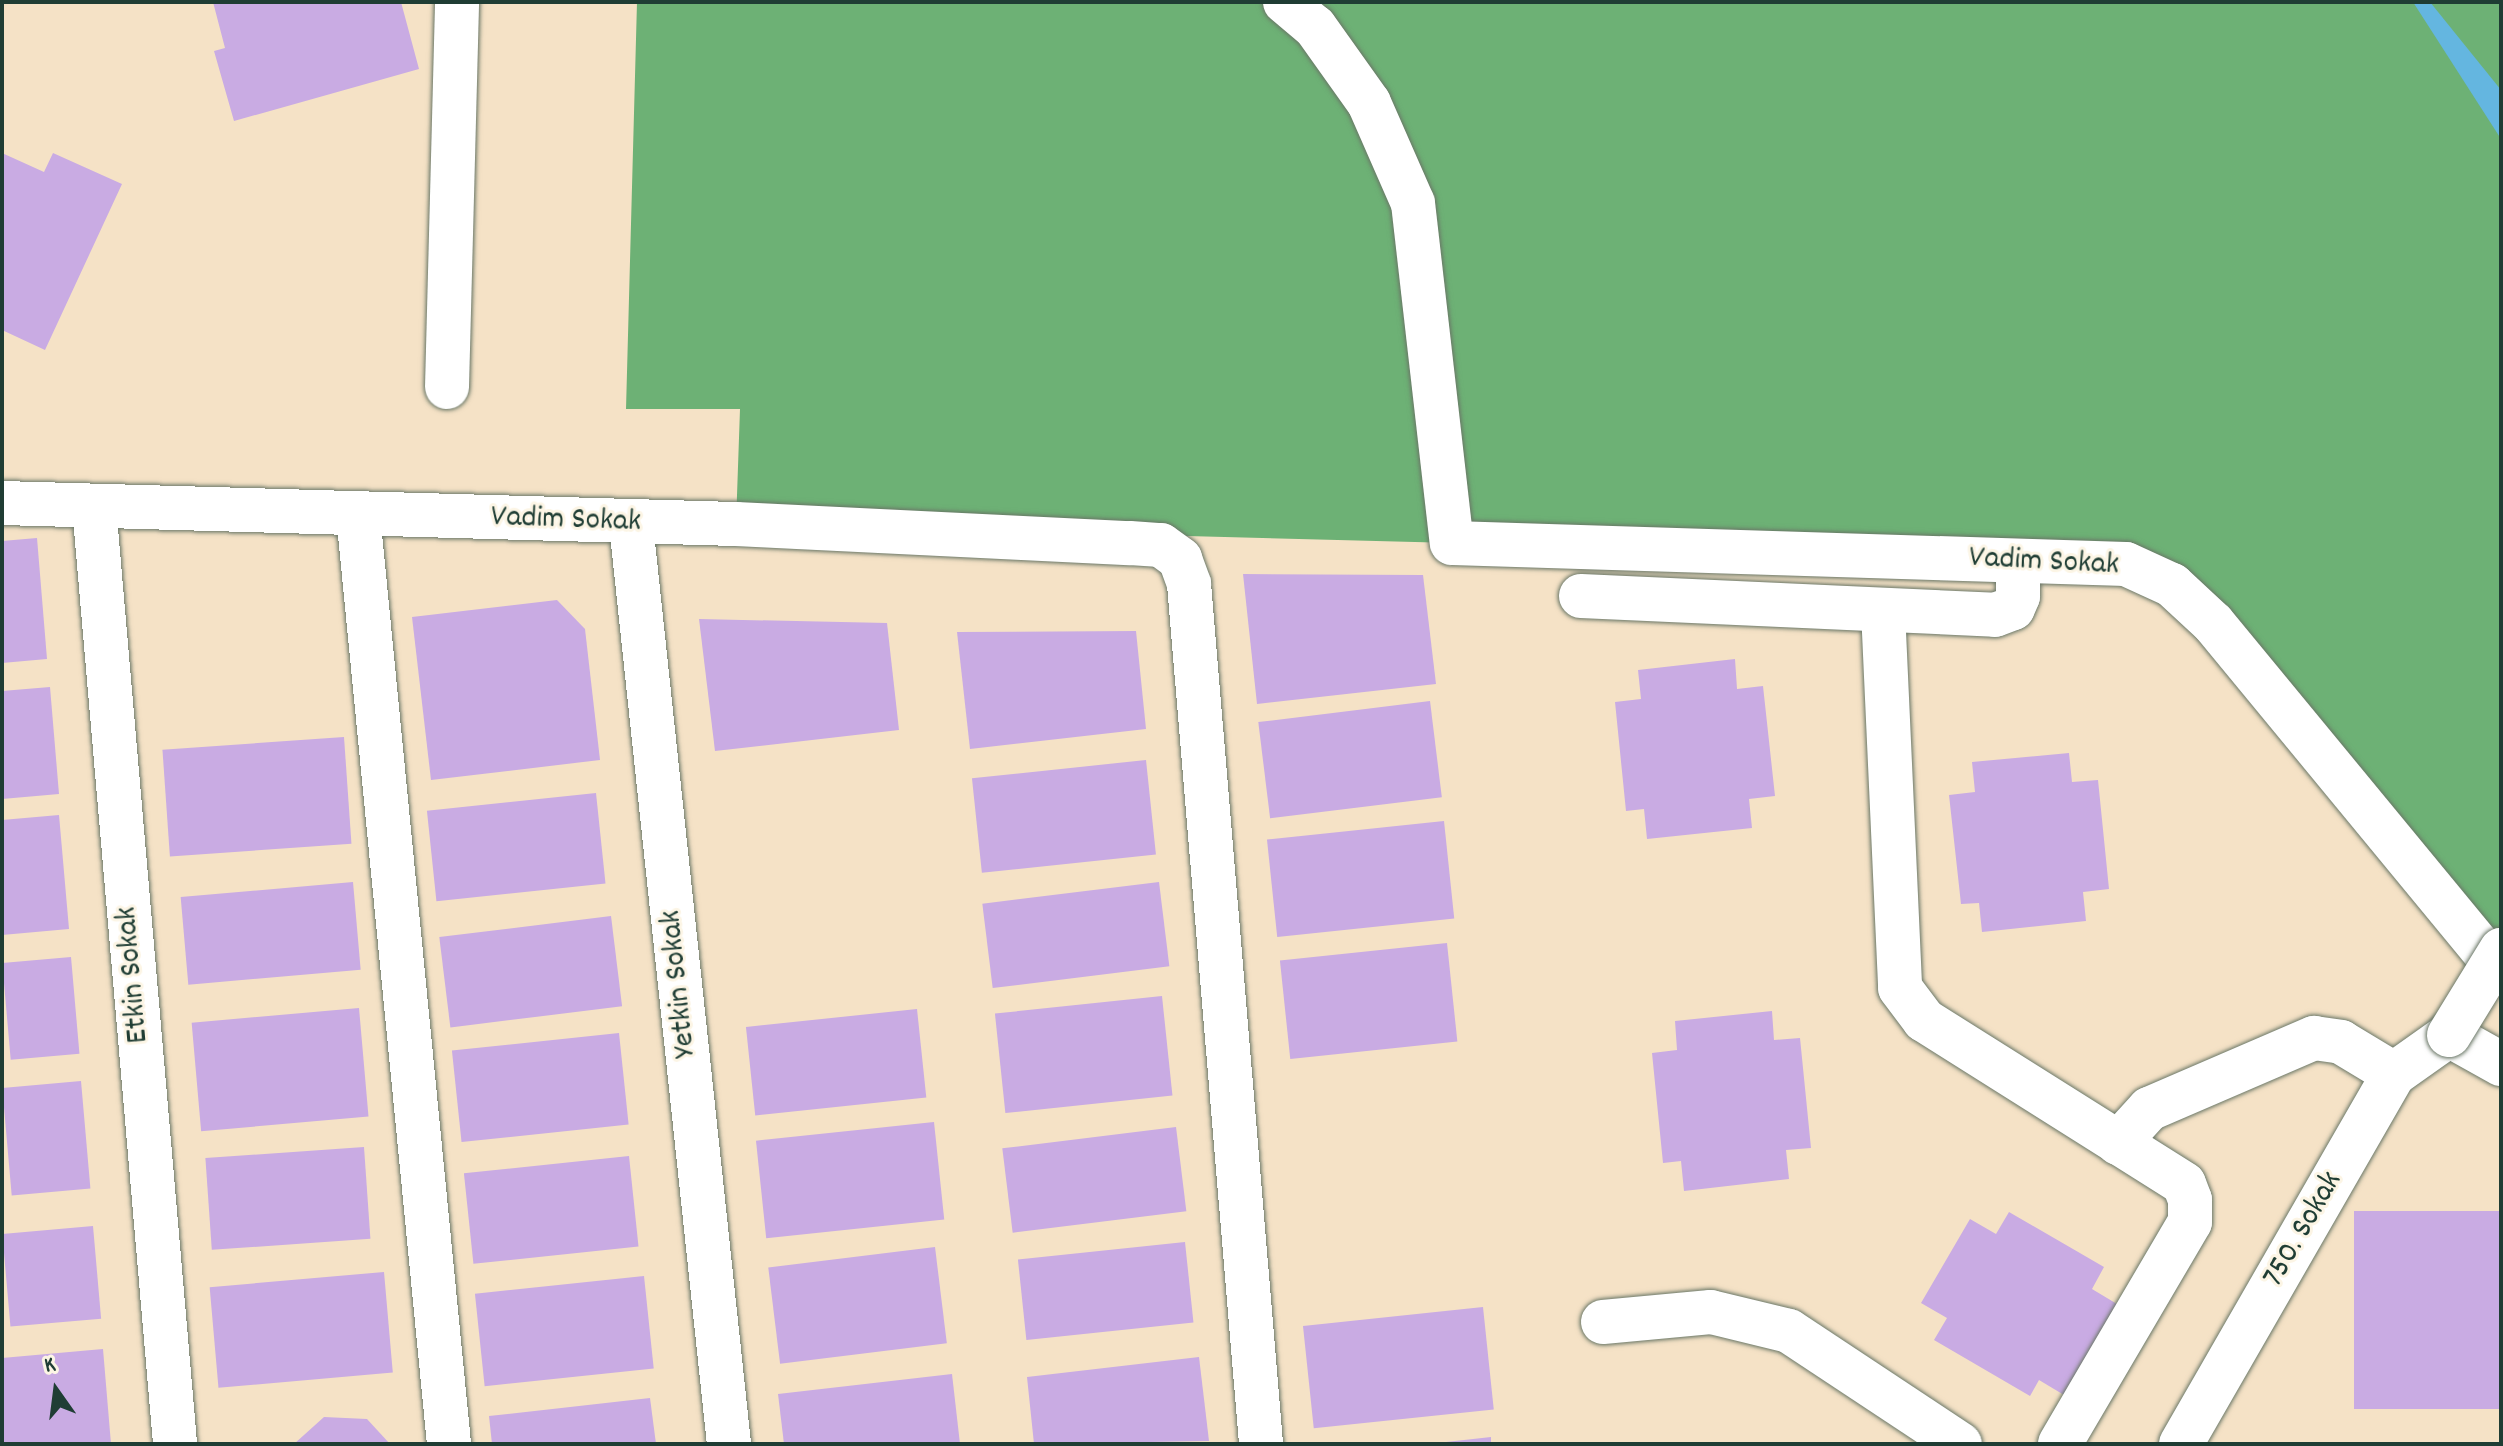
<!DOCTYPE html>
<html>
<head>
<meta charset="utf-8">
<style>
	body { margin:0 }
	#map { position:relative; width:2503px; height:1446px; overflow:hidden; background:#f5e2c6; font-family:Dekko,sans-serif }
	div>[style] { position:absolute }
	.forest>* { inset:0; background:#6db175 }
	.water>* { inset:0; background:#64b6e0 }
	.building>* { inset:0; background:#c9abe3; transform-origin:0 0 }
	.roads { filter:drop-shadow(0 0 2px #6a7767) drop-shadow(0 0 2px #6a7767) }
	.minor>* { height:44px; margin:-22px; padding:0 22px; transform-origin:22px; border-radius:22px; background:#fff }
	.bridges { filter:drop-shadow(0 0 2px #6a7767) drop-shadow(0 0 2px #6a7767) }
	.minor-bridge>* { height:44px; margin:-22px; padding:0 22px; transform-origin:22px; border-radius:22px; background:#fff }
	span { translate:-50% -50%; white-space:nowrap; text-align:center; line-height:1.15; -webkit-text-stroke:6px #fcf5e5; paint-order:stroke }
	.street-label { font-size:32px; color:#1f3d34 }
	.frame { position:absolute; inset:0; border:4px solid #1f3d34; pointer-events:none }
	.north { position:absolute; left:16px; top:1350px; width:80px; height:80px; -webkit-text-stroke:6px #fcf5e5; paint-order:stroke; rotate:346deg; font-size:22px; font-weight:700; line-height:32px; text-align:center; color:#1f3d34 }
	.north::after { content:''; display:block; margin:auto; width:28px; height:36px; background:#1f3d34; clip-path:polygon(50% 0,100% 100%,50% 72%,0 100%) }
</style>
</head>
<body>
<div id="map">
	<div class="forest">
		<i style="clip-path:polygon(637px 2px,2501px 2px,2501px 972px,2172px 585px,1492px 544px,736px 524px,740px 409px,626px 409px)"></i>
	</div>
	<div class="water">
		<i style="clip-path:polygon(2413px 2px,2430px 2px,2501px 90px,2501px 139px)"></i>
	</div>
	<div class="building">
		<i style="clip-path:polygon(213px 2px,401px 2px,419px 69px,234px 121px,214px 51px,225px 48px)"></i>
		<i style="clip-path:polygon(2px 153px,44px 172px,53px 153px,122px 184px,45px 350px,2px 330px)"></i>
		<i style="clip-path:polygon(37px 538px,47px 659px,2px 663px,2px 541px)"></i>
		<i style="clip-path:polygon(1243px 574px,1423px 575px,1436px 684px,1257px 704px)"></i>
		<i style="clip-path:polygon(557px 600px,585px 629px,600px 760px,431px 780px,412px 617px)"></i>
		<i style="clip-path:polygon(699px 619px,887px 623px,899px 730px,715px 751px)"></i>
		<i style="clip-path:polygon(1136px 631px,1146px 729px,970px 749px,957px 632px)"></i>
		<i style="clip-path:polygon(1735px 659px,1737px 689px,1763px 686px,1775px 796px,1749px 799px,1752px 828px,1647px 839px,1644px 809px,1626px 811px,1615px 702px,1641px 699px,1638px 670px)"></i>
		<i style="clip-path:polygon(50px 687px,59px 794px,2px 799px,2px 691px)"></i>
		<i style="left:1430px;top:701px;width:97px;height:173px;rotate:83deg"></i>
		<i style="left:344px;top:737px;width:107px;height:182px;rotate:86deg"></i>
		<i style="clip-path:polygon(2069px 753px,2072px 782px,2098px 780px,2109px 889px,2083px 892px,2086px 921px,1982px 932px,1979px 903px,1961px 904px,1949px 795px,1975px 792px,1972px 762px)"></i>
		<i style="left:1146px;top:760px;width:95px;height:175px;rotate:84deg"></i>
		<i style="left:596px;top:793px;width:91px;height:170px;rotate:84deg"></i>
		<i style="clip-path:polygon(59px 815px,69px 929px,2px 935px,2px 820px)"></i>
		<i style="left:1444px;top:821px;width:98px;height:178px;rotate:84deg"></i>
		<i style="left:353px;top:882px;width:88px;height:173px;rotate:85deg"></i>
		<i style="left:1159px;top:882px;width:85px;height:178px;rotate:83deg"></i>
		<i style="left:611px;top:916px;width:91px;height:173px;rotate:83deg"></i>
		<i style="left:1447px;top:943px;width:99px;height:168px;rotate:84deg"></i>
		<i style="left:71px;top:957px;width:97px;height:69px;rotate:85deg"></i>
		<i style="left:1162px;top:996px;width:100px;height:168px;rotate:84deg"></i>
		<i style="left:359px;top:1008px;width:109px;height:168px;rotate:85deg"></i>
		<i style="left:917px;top:1009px;width:89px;height:172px;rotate:84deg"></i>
		<i style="clip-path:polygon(1772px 1011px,1774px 1040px,1800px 1038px,1811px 1148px,1786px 1150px,1789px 1179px,1684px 1191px,1681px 1161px,1663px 1163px,1652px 1053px,1677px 1050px,1675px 1021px)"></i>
		<i style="left:619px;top:1033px;width:92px;height:168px;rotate:84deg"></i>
		<i style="left:81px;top:1081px;width:108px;height:79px;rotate:85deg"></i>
		<i style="left:934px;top:1122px;width:98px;height:179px;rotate:84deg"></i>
		<i style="left:1176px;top:1127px;width:85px;height:175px;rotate:83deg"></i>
		<i style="left:364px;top:1147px;width:92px;height:159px;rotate:86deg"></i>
		<i style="left:629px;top:1156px;width:91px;height:166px;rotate:84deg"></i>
		<i style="left:2501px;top:1211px;width:198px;height:147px;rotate:90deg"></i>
		<i style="clip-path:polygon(2009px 1212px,2104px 1267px,2092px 1289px,2117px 1304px,2064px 1395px,2039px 1380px,2030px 1396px,1934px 1340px,1947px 1318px,1921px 1303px,1970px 1219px,1996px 1234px)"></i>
		<i style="left:93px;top:1226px;width:93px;height:91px;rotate:85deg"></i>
		<i style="left:1185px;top:1242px;width:81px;height:168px;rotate:84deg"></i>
		<i style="left:935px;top:1247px;width:97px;height:168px;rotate:83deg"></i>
		<i style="left:384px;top:1272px;width:101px;height:175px;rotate:85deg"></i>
		<i style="left:644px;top:1276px;width:93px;height:170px;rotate:84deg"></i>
		<i style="left:1483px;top:1307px;width:103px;height:181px;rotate:84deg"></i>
		<i style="clip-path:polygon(103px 1349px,111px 1444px,2px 1444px,2px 1358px)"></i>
		<i style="clip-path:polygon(1199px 1357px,1209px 1441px,1034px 1444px,1027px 1377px)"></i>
		<i style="clip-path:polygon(952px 1374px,960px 1444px,784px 1444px,778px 1394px)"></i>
		<i style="clip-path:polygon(650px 1398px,656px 1444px,492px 1444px,489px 1416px)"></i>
		<i style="clip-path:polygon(324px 1417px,367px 1419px,390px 1444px,294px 1444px)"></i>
		<i style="clip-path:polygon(1491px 1437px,1491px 1444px,1446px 1444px,1446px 1442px)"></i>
	</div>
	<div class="roads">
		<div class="minor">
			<i style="left:1285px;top:2px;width:39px;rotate:40deg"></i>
			<i style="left:1315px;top:27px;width:93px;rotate:54.6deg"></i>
			<i style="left:1369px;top:103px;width:109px;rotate:66.3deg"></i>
			<i style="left:1413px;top:203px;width:342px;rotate:83.5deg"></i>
			<i style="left:1452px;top:543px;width:674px;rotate:1.78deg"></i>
			<i style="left:2126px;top:564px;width:51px;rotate:24.5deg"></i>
			<i style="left:2172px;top:585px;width:56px;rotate:42.8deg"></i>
			<i style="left:2213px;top:623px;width:452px;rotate:50.5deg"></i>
			<i style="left:447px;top:387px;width:385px;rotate:-88.5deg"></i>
			<i style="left:2px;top:503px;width:734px;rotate:1.64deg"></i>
			<i style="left:736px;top:524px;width:394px;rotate:2.8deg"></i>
			<i style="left:1130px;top:543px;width:31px;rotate:4deg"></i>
			<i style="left:1161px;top:545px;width:24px;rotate:36deg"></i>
			<i style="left:1180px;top:559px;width:27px;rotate:70deg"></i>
			<i style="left:1189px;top:584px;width:863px;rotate:85.21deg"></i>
			<i style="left:94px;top:506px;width:941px;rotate:85.06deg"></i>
			<i style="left:358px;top:514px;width:934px;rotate:84.41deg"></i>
			<i style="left:631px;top:524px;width:925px;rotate:83.92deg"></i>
			<i style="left:1581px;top:596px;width:414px;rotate:2.6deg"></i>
			<i style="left:1995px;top:615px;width:19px;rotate:-21deg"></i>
			<i style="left:2013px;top:608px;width:13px;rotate:-67deg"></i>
			<i style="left:2018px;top:596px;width:35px;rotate:-90deg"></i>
			<i style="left:1883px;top:610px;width:378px;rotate:87.4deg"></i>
			<i style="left:1900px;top:988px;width:40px;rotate:53deg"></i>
			<i style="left:1924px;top:1020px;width:307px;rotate:32.2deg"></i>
			<i style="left:2184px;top:1184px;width:17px;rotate:69deg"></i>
			<i style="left:2190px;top:1200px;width:22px;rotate:90deg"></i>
			<i style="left:2190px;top:1222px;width:257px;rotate:120.4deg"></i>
			<i style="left:2118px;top:1143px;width:46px;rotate:-47.6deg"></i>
			<i style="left:2149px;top:1109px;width:180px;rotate:-23.3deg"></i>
			<i style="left:2314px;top:1038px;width:27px;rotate:8deg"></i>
			<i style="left:2341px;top:1042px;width:62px;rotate:31.1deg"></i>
			<i style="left:1603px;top:1322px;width:108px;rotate:-5.3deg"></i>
			<i style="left:1711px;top:1312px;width:80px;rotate:13.7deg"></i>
			<i style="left:1789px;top:1331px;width:205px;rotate:33.5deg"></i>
			<i style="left:2181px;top:1444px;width:427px;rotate:-60.1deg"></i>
			<i style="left:2394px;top:1074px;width:67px;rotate:-35.3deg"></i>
			<i style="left:2449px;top:1035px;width:60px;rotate:29.1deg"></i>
		</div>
	</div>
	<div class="bridges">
		<div class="minor-bridge">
			<i style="left:2449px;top:1035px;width:100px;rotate:-58.5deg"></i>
		</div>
	</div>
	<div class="street-label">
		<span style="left:566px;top:521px;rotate:2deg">Vadim Sokak</span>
		<span style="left:2044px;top:563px;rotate:3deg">Vadim Sokak</span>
		<span style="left:134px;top:975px;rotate:-95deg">Etkin Sokak</span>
		<span style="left:680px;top:984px;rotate:-96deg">Yetkin Sokak</span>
		<span style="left:2304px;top:1230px;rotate:-60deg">750. Sokak</span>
	</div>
	<div class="frame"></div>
	<div class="north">K</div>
</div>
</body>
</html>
